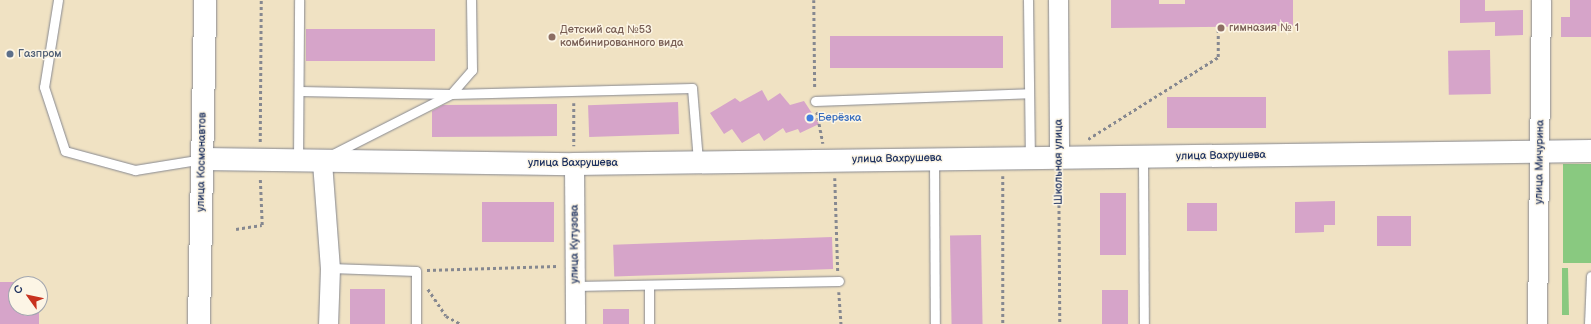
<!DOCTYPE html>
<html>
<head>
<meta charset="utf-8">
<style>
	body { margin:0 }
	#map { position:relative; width:1591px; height:324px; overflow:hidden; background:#f0e2c3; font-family:"Balsamiq Sans",sans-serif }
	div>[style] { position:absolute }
	.green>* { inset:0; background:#89c980; transform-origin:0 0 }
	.building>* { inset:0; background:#d6a4c9; transform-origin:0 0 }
	.path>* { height:2.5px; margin-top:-1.25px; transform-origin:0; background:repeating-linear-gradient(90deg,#868890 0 3px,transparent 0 6px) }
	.roads { filter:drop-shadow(0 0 1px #868890) drop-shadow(0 0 1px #868890) }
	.lane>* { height:9px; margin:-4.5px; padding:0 4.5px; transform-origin:4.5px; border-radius:4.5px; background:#fff }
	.street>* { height:19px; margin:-9.5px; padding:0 9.5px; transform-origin:9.5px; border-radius:9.5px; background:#fff }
	.secondary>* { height:22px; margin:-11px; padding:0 11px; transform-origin:11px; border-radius:11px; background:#fff }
	.primary>* { height:22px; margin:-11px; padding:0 11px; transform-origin:11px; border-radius:11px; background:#fff }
	.dots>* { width:11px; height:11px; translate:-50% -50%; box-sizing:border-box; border:2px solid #fcf5e5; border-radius:50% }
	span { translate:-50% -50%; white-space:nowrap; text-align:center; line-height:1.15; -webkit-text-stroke:3px #fcf5e5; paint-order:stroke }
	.education-label { font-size:11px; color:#785e54 }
	.left { translate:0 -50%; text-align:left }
	.service-label { font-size:11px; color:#4e5e75 }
	.shop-label { font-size:11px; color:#366cbe }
	.street-label { font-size:11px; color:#1b2f5e }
	.north { position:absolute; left:8px; top:276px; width:40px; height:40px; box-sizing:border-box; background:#fcf5e5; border:1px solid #a2a6af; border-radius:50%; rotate:303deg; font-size:11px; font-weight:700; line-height:16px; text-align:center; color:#1b2f5e }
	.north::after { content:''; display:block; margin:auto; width:14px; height:18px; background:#c8321e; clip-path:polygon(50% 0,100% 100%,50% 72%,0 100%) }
</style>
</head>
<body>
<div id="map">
	<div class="green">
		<i style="left:1591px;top:164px;width:99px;height:28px;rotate:90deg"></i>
		<i style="clip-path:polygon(1562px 268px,1568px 268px,1569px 315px,1562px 315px)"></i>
	</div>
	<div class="building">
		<i style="clip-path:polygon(1111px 0,1159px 0,1159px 4px,1185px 4px,1185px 0,1293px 0,1293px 26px,1111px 28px)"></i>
		<i style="clip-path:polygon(1460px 0,1485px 0,1485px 11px,1523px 10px,1523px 35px,1495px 36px,1495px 22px,1460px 23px)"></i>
		<i style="clip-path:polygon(1570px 0,1591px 0,1591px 37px,1561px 37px,1561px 17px,1570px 17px)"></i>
		<i style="left:306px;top:29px;width:129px;height:32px"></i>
		<i style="left:1003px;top:36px;width:32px;height:173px;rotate:90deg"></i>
		<i style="left:1490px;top:50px;width:44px;height:42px;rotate:89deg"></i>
		<i style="clip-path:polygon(762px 90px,768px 101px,780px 93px,790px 105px,804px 101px,819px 124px,800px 133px,798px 129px,786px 133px,783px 128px,764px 141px,759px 133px,742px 143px,732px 129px,724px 134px,710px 113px,735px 98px,740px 102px)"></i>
		<i style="left:1266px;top:97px;width:31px;height:99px;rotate:90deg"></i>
		<i style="left:678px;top:102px;width:32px;height:90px;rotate:88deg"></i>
		<i style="clip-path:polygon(557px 104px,557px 136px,432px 137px,432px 111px,443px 105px)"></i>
		<i style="left:1100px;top:193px;width:26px;height:62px"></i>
		<i style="clip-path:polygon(1335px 201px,1335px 225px,1324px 225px,1324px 232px,1295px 233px,1295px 202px)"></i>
		<i style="left:482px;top:202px;width:72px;height:40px"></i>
		<i style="left:1187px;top:203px;width:30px;height:28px"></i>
		<i style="left:1411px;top:216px;width:30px;height:34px;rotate:90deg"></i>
		<i style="left:981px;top:235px;width:89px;height:31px;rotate:89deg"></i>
		<i style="left:832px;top:237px;width:32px;height:219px;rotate:88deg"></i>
		<i style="clip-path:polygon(0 282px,16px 282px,16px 308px,39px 308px,39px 324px,0 324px)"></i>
		<i style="left:350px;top:289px;width:35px;height:35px"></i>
		<i style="left:1102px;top:290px;width:26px;height:34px"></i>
		<i style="left:603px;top:309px;width:26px;height:15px"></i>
	</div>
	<div class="path">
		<i style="left:814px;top:0;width:89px;rotate:89.4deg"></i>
		<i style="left:574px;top:103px;width:43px;rotate:90deg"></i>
		<i style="left:817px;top:112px;width:32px;rotate:79deg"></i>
		<i style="left:1088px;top:139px;width:154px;rotate:-32.2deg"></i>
		<i style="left:1218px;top:57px;width:30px;rotate:-90deg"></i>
		<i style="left:260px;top:142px;width:142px;rotate:-89.6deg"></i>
		<i style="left:1059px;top:175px;width:149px;rotate:89.6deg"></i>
		<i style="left:1003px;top:176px;width:148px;rotate:90deg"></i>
		<i style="left:835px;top:178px;width:93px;rotate:88.2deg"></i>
		<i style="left:236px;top:229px;width:26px;rotate:-9deg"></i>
		<i style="left:262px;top:225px;width:48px;rotate:-92.4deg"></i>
		<i style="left:427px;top:270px;width:130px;rotate:-1.8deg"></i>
		<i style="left:428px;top:289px;width:32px;rotate:56deg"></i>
		<i style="left:446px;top:316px;width:17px;rotate:28deg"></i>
		<i style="left:839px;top:292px;width:32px;rotate:86deg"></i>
	</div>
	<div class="roads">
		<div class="lane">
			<i style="left:58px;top:0;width:88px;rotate:99.1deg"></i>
			<i style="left:44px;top:87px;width:67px;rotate:71.8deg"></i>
			<i style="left:65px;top:151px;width:73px;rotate:15.2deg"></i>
			<i style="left:135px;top:170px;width:69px;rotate:-9.2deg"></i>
			<i style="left:1028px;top:0;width:158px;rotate:89.3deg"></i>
			<i style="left:299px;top:91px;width:152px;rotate:1.1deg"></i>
			<i style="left:451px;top:94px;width:241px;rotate:-1.4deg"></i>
			<i style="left:692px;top:88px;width:73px;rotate:85.3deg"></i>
			<i style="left:815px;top:101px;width:214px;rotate:-2.1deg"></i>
			<i style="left:329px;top:156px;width:137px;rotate:-26.9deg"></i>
			<i style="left:451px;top:94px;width:32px;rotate:-49deg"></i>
			<i style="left:472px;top:70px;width:70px;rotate:-90.8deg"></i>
			<i style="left:1143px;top:157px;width:167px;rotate:89.7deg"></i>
			<i style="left:934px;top:159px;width:165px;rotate:89.7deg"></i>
			<i style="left:298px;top:161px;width:161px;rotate:-89.6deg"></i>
			<i style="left:330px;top:268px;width:86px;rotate:2deg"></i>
			<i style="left:416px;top:271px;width:53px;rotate:90deg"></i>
			<i style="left:649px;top:285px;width:39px;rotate:90deg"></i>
			<i style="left:575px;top:286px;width:264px;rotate:-1.1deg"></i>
			<i style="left:1589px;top:324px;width:48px;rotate:-87.6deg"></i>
		</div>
		<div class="street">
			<i style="left:1058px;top:0;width:157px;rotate:89.6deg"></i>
			<i style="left:322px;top:162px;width:106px;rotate:85.7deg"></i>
			<i style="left:330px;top:268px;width:56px;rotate:92deg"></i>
			<i style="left:574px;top:164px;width:160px;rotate:89.6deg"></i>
			<i style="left:1537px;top:324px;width:324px;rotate:-89.3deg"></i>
		</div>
		<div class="secondary">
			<i style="left:203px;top:159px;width:371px;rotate:0.8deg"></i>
			<i style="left:574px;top:164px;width:1017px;rotate:-0.73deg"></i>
		</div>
		<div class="primary">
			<i style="left:199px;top:324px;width:324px;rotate:-88.9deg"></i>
		</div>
	</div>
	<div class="dots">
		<i style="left:1221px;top:28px;background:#8d6e63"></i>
		<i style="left:552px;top:37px;background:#8d6e63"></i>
		<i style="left:10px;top:54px;background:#5c6f8a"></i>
		<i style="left:810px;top:118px;background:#3f7fe0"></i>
	</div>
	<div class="education-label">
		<span class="left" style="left:1229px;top:28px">гимназия № 1</span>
		<span class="left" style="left:560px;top:37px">Детский сад №53<br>комбинированного вида</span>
	</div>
	<div class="service-label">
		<span class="left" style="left:18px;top:54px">Газпром</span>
	</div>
	<div class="shop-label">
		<span class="left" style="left:818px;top:118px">Берёзка</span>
	</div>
	<div class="street-label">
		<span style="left:1221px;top:156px;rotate:-1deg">улица Вахрушева</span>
		<span style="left:897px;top:159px;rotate:-1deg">улица Вахрушева</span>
		<span style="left:202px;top:162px;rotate:-89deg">улица Космонавтов</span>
		<span style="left:1059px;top:162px;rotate:-90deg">Школьная улица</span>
		<span style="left:1540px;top:162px;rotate:-89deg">улица Мичурина</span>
		<span style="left:573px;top:163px">улица Вахрушева</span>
		<span style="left:575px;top:244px;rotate:-90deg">улица Кутузова</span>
	</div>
	<div class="north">С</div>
</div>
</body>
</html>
